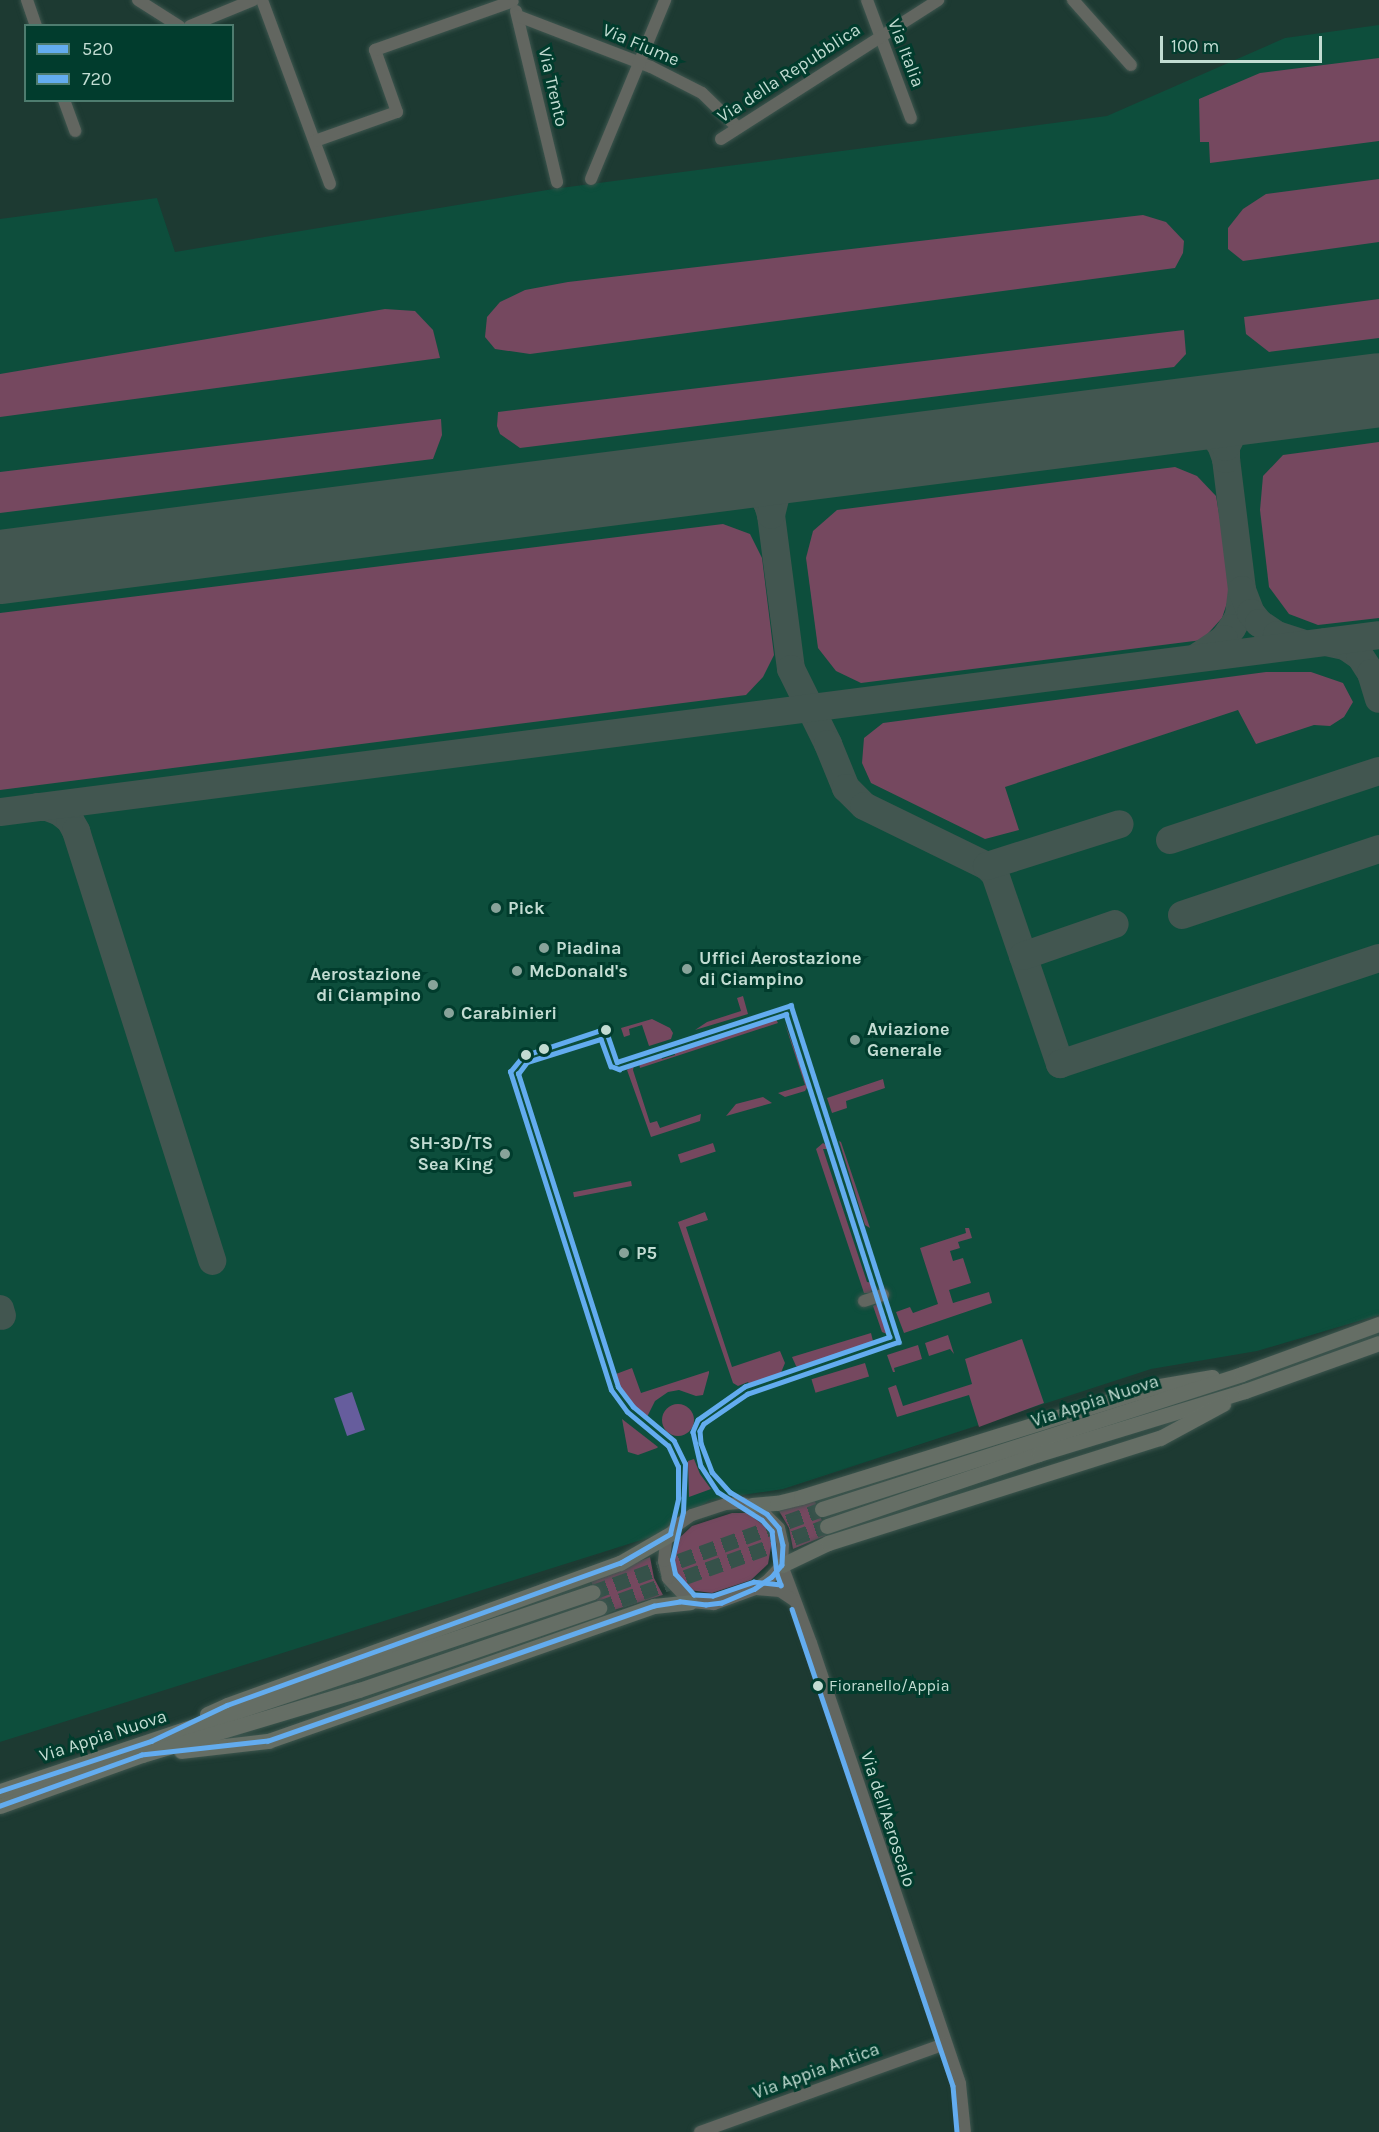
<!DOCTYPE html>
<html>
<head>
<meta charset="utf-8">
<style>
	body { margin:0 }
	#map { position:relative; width:1379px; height:2132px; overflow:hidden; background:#1d3a32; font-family:Karla,sans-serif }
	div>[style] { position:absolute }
	.built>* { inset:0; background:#0d4e3c }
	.green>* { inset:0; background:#75485f; transform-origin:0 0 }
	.round { border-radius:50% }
	.water>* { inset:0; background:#665d9d; transform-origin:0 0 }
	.taxiway>* { height:28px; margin:-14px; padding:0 14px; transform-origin:14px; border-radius:14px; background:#425650 }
	.runway>* { height:74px; margin:-37px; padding:0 37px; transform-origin:37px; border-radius:37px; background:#425650 }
	.major-tunnel>* { height:15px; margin-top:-7.5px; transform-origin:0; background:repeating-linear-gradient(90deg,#36524a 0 15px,transparent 0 23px) }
	.roads { filter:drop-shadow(0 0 2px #3d554e) drop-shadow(0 0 2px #3d554e) }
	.minor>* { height:12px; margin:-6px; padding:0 6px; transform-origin:6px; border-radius:6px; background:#626660 }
	.major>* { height:15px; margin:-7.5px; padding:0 7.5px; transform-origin:7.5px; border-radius:7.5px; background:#656e65 }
	.bus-1>* { height:4.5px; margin:-2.25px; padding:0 2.25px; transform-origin:2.25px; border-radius:2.25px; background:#63acef }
	.bus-2>* { height:4.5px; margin:-2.25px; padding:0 2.25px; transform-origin:2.25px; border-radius:2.25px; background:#63acef }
	.dots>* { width:16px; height:16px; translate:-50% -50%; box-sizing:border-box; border:3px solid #013c2d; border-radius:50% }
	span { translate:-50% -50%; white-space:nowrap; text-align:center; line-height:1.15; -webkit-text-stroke:6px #013c2d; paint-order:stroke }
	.bus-label { font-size:16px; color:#c2dcd2 }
	.left { translate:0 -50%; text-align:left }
	.street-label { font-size:18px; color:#c2dcd2 }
	.poi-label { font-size:18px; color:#c2dcd2; font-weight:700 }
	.right { translate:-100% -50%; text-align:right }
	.legend { position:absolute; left:24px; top:24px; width:210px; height:78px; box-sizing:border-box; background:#013c2d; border:2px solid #4e7c6f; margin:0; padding:8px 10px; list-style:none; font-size:18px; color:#c2dcd2 }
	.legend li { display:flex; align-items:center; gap:12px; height:30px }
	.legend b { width:30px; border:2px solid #4e7c6f }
	.scale { position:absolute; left:1160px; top:36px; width:162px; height:27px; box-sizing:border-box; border:3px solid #c2dcd2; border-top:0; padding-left:8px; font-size:18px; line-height:21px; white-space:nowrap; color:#c2dcd2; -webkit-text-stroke:4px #013c2d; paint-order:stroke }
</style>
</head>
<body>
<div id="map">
	<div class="built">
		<i style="clip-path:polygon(1379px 25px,1379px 1315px,1257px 1351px,1151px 1369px,783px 1489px,710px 1500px,654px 1536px,0 1742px,0 219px,157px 198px,175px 252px,553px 189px,1107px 116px,1285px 38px)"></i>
	</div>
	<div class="green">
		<i style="clip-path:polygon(1379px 58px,1379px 141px,1210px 163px,1209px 142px,1200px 142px,1199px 99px,1260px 73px)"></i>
		<i style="clip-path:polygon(1379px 179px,1379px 242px,1243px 261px,1228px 249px,1228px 228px,1243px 209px,1266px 194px)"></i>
		<i style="clip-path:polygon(1143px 215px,1166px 222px,1184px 241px,1183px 253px,1175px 268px,530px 354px,495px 349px,485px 337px,487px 317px,500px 302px,525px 290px,568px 282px)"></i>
		<i style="clip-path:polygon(1379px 299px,1379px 338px,1269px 352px,1246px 334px,1244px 317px)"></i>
		<i style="clip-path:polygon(385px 309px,415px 311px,433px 330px,440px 358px,0 417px,0 374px)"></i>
		<i style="clip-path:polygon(1184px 330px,1186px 354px,1174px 367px,520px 448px,500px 434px,497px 426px,498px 412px)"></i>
		<i style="clip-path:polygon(441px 419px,442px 435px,433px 459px,0 513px,0 472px)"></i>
		<i style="clip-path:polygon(1379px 442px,1379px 618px,1318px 625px,1289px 614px,1269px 587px,1260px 510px,1263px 476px,1283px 455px)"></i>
		<i style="clip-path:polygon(1175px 467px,1197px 476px,1216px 496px,1232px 588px,1222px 618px,1202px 640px,861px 683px,836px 671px,818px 648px,806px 558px,813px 531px,837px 510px)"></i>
		<i style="clip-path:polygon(723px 524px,750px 534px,762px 558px,774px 655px,763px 677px,746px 695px,0 790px,0 613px)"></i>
		<i style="clip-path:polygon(1266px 672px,1311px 672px,1343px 683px,1353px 702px,1344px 717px,1330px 726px,1314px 725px,1256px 744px,1238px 710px,1005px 787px,1019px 830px,985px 839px,871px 783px,862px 763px,864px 738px,883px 723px)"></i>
		<i style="clip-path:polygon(743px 996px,748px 1014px,695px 1030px,707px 1022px,741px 1011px,737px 998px)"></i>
		<i style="clip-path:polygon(652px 1019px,670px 1028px,673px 1033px,671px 1039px,649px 1046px,642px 1025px,629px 1029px,630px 1035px,624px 1037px,621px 1028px)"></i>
		<i style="clip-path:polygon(776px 1019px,778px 1023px,640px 1068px,639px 1063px,661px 1057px,662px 1059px,675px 1055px,674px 1052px)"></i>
		<i style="clip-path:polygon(784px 1021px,808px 1086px,805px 1091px,785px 1097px,778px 1093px,805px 1085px)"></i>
		<i style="clip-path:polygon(634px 1065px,633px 1070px,650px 1123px,657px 1121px,660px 1128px,701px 1114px,700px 1121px,651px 1137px,627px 1070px)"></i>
		<i style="clip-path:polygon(883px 1079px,885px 1088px,846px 1101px,847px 1108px,832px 1113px,827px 1098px)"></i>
		<i style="clip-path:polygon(763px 1097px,772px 1103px,726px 1116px,736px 1104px)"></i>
		<i style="clip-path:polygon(839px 1141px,841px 1142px,870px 1228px,865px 1225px)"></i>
		<i style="left:713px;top:1143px;width:9px;height:37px;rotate:72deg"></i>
		<i style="clip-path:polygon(823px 1143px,829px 1147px,830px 1149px,823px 1149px,867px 1282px,874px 1283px,871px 1293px,864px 1293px,816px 1149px)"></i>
		<i style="left:631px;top:1181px;width:5px;height:59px;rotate:79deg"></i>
		<i style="clip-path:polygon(705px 1212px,708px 1220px,686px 1227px,732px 1367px,780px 1351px,785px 1363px,780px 1375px,750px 1386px,748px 1382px,738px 1386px,733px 1383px,678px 1222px)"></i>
		<i style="clip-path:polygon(965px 1228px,969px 1228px,972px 1238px,958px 1242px,960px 1248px,950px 1251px,953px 1261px,963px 1258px,971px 1283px,949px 1290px,953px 1303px,989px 1292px,992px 1303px,904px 1333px,896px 1312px,910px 1307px,913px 1313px,938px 1304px,920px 1248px,966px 1233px)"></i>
		<i style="clip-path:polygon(880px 1302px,890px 1330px,887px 1334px,882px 1332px,873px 1306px)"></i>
		<i style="clip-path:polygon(871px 1333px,873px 1341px,864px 1348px,802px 1368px,796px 1366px,792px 1357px)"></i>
		<i style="clip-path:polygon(948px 1335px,954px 1354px,950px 1349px,929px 1356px,925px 1343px)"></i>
		<i style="clip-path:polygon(1022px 1339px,1044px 1403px,979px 1427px,969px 1395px,897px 1417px,888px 1388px,896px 1385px,903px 1406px,972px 1384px,965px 1359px)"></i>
		<i style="clip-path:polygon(918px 1345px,922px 1359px,894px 1368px,895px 1372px,893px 1372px,887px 1355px)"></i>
		<i style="left:865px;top:1363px;width:14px;height:56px;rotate:73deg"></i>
		<i style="clip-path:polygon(632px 1368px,641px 1393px,709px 1371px,709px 1373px,703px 1395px,696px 1396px,679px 1390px,668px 1392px,655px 1401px,647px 1417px,624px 1399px,616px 1374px)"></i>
		<i class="round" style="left:662px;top:1404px;width:32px;height:32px"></i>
		<i style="clip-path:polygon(622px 1419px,658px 1447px,657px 1448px,638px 1455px,628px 1452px)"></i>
		<i style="clip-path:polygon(694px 1459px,700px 1474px,711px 1489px,689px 1497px,688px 1461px)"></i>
		<i style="clip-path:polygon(815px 1501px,827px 1535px,793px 1549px,789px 1528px,779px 1511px)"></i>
		<i style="clip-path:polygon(732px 1513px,747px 1513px,766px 1527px,772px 1541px,768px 1564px,751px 1580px,712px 1593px,689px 1590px,677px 1579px,671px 1565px,675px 1542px,692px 1526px)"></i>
		<i style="clip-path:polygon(650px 1557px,654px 1578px,663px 1595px,601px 1614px,591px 1580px)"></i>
	</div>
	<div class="water">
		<i style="left:352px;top:1392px;width:40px;height:19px;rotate:71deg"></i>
	</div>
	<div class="taxiway">
		<i style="left:1170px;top:417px;width:24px;rotate:7deg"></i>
		<i style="left:1194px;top:420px;width:14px;rotate:30deg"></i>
		<i style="left:1206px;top:427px;width:23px;rotate:50deg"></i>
		<i style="left:1221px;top:445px;width:15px;rotate:70deg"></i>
		<i style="left:1226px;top:459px;width:132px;rotate:83deg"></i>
		<i style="left:1242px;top:590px;width:26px;rotate:97deg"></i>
		<i style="left:1239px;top:616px;width:14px;rotate:120deg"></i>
		<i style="left:1232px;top:628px;width:14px;rotate:126deg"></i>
		<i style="left:1224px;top:639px;width:32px;rotate:146deg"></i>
		<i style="left:1226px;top:459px;width:12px;rotate:-90deg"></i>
		<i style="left:1226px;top:447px;width:22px;rotate:-63deg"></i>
		<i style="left:1236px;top:427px;width:26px;rotate:-43deg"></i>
		<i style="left:1255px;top:409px;width:17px;rotate:-17deg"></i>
		<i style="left:710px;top:476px;width:20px"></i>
		<i style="left:730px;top:476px;width:23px;rotate:23deg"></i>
		<i style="left:751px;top:485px;width:14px;rotate:39deg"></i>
		<i style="left:762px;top:494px;width:13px;rotate:61deg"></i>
		<i style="left:768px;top:505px;width:10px;rotate:73deg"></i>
		<i style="left:771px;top:515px;width:155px;rotate:82.6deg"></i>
		<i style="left:791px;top:669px;width:84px;rotate:63.7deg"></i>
		<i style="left:828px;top:744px;width:48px;rotate:67.8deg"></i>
		<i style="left:846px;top:788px;width:25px;rotate:45deg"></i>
		<i style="left:864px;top:806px;width:137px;rotate:26deg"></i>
		<i style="left:987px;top:866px;width:11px;rotate:45deg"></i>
		<i style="left:995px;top:874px;width:201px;rotate:71.1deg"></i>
		<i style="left:1060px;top:1064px;width:336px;rotate:-18.4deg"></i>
		<i style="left:771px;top:515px;width:25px;rotate:-76deg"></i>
		<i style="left:777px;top:491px;width:23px;rotate:-52deg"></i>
		<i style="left:791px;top:473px;width:36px;rotate:-18deg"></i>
		<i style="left:1242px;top:590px;width:25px;rotate:69deg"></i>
		<i style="left:1251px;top:613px;width:13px;rotate:51deg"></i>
		<i style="left:1259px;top:623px;width:22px;rotate:34deg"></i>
		<i style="left:1277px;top:635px;width:26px;rotate:18deg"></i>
		<i style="left:1326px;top:642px;width:19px;rotate:12deg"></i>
		<i style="left:1345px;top:646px;width:18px;rotate:34deg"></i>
		<i style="left:1360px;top:656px;width:20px;rotate:57deg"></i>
		<i style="left:1371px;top:673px;width:27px;rotate:73deg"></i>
		<i style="left:38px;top:807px;width:9px"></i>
		<i style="left:47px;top:807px;width:14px;rotate:21deg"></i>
		<i style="left:60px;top:812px;width:13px;rotate:39deg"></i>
		<i style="left:70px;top:820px;width:13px;rotate:61deg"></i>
		<i style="left:76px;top:831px;width:451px;rotate:72.4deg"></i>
		<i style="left:0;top:812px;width:1390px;rotate:-7.31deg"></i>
		<i style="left:1170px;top:840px;width:220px;rotate:-18.3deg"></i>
		<i style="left:987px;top:866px;width:139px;rotate:-17.5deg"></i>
		<i style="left:1182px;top:915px;width:208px;rotate:-18.5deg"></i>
		<i style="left:1023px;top:956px;width:97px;rotate:-19.2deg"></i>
		<i style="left:0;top:1309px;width:7px;rotate:74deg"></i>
	</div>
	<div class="runway">
		<i style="left:0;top:567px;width:1390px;rotate:-7.31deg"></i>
	</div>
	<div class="major-tunnel">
		<i style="left:593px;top:1592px;width:244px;rotate:-19.9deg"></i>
		<i style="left:599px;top:1608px;width:242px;rotate:-19.8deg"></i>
	</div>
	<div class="roads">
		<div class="minor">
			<i style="left:27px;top:0;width:28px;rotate:71deg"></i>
			<i style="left:138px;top:0;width:49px;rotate:32.4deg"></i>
			<i style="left:262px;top:0;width:196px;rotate:69.7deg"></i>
			<i style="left:867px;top:0;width:126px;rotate:69.6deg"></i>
			<i style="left:1073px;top:0;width:87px;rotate:48.3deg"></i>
			<i style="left:516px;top:11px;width:176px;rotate:76.5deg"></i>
			<i style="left:518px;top:16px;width:142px;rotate:21deg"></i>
			<i style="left:651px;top:67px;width:57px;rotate:27deg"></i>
			<i style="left:702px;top:93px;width:50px;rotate:44.2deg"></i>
			<i style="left:190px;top:26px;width:68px;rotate:-22.4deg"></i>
			<i style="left:64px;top:100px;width:33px;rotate:70deg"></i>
			<i style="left:721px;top:139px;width:258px;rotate:-32.6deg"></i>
			<i style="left:315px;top:141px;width:87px;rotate:-19.5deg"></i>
			<i style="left:397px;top:112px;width:66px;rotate:-109.5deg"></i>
			<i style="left:375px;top:50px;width:146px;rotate:-19.5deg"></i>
			<i style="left:591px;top:179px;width:194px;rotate:-67.5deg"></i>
			<i style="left:864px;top:1301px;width:20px;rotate:-18deg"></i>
			<i style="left:742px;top:1503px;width:18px;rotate:16deg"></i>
			<i style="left:759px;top:1508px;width:28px;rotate:45deg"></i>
			<i style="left:779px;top:1528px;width:17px;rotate:77deg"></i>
			<i style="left:783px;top:1545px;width:20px;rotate:93deg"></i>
			<i style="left:782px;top:1565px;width:22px;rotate:133deg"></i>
			<i style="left:767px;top:1581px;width:14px;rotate:146deg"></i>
			<i style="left:755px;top:1589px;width:44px;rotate:159.9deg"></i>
			<i style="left:714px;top:1604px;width:24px;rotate:-175deg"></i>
			<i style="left:690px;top:1602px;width:33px;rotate:-133deg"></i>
			<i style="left:668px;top:1578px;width:17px;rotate:-103deg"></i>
			<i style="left:664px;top:1561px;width:20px;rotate:-84deg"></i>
			<i style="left:666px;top:1541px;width:18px;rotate:-56deg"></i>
			<i style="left:676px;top:1526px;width:19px;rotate:-35deg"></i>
			<i style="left:692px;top:1515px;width:36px;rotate:-18deg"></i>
			<i style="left:726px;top:1504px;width:16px;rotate:-4deg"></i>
			<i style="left:782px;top:1565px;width:83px;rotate:69.6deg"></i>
			<i style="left:811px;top:1643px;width:465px;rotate:71.3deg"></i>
			<i style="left:960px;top:2084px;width:48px;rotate:84.1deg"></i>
			<i style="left:756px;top:1589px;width:24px;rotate:5deg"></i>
			<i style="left:780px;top:1591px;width:18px;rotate:34deg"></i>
			<i style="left:700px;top:2132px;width:259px;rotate:-19.8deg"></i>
		</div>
		<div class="major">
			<i style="left:752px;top:1505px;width:25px;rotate:-5deg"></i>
			<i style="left:777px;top:1503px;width:25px;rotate:-14deg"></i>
			<i style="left:801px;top:1497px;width:370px;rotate:-17.3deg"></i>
			<i style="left:1154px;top:1387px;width:59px;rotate:-9.8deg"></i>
			<i style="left:822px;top:1509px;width:441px;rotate:-17.8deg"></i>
			<i style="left:1242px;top:1374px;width:146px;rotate:-20.1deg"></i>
			<i style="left:827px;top:1526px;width:224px;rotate:-18.8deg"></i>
			<i style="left:1039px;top:1454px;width:215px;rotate:-17deg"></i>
			<i style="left:1245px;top:1391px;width:142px;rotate:-19.7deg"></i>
			<i style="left:782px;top:1565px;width:51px;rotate:-25.6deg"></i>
			<i style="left:828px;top:1543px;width:348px;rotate:-17.6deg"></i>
			<i style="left:1160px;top:1438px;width:72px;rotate:-28.4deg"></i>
			<i style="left:207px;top:1714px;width:22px;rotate:-24deg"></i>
			<i style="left:227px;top:1705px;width:418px;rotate:-19.9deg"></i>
			<i style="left:620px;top:1563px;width:58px;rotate:-30.1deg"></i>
			<i style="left:181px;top:1751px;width:88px;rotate:-6.6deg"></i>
			<i style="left:268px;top:1741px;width:409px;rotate:-19.3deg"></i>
			<i style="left:654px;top:1606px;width:36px;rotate:-6deg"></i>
			<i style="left:0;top:1791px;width:625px;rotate:-18.55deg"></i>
			<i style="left:0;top:1806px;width:151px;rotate:-19.8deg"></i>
			<i style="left:142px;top:1755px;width:227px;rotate:-16.7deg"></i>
			<i style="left:359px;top:1690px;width:254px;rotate:-18.9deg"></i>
		</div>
	</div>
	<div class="bus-1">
		<i style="left:0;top:1791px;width:159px;rotate:-18.3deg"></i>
		<i style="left:151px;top:1741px;width:84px;rotate:-25.3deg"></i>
		<i style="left:227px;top:1705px;width:418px;rotate:-19.9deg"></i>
		<i style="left:620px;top:1563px;width:58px;rotate:-30.1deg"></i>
		<i style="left:670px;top:1534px;width:37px;rotate:-77deg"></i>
		<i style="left:678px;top:1498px;width:31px;rotate:-90deg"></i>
		<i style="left:678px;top:1467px;width:23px;rotate:-115deg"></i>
		<i style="left:668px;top:1446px;width:53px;rotate:-140.3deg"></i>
		<i style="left:627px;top:1412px;width:27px;rotate:-126deg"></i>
		<i style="left:611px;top:1390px;width:334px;rotate:-107.6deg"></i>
		<i style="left:510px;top:1072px;width:21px;rotate:-51deg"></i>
		<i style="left:523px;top:1056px;width:79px;rotate:-18.4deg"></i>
		<i style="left:598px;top:1031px;width:8px;rotate:-7deg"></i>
		<i style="left:606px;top:1030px;width:34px;rotate:71deg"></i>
		<i style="left:617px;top:1062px;width:183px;rotate:-18.1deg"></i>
		<i style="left:791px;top:1005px;width:354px;rotate:72.2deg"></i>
		<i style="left:899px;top:1342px;width:160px;rotate:161deg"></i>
		<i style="left:748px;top:1394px;width:53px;rotate:145.7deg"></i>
		<i style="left:704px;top:1424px;width:8px;rotate:120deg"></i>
		<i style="left:700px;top:1431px;width:12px;rotate:85deg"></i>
		<i style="left:701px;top:1443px;width:31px;rotate:69deg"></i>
		<i style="left:712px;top:1472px;width:27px;rotate:48deg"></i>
		<i style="left:730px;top:1492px;width:43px;rotate:30.7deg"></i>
		<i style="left:767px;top:1514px;width:18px;rotate:49deg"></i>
		<i style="left:779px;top:1528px;width:17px;rotate:77deg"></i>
		<i style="left:783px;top:1545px;width:20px;rotate:93deg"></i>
		<i style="left:782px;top:1565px;width:16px;rotate:130deg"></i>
		<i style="left:772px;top:1577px;width:21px;rotate:145deg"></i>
		<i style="left:755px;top:1589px;width:36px;rotate:157deg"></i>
		<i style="left:722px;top:1603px;width:16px;rotate:173deg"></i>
		<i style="left:706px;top:1605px;width:26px;rotate:-173deg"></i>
		<i style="left:680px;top:1602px;width:26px;rotate:171deg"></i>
		<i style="left:654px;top:1606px;width:409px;rotate:160.7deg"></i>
		<i style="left:268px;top:1741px;width:127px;rotate:173.7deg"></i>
		<i style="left:142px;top:1755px;width:151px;rotate:160.2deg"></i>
	</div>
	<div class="bus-2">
		<i style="left:786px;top:1014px;width:339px;rotate:72.2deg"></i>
		<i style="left:890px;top:1337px;width:153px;rotate:161deg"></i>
		<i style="left:745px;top:1387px;width:57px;rotate:144.9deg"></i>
		<i style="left:698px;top:1420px;width:13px;rotate:113deg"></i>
		<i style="left:693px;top:1432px;width:35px;rotate:77deg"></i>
		<i style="left:701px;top:1466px;width:31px;rotate:57deg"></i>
		<i style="left:718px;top:1492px;width:52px;rotate:32.5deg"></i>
		<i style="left:762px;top:1520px;width:15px;rotate:48deg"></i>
		<i style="left:772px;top:1531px;width:43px;rotate:83.4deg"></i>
		<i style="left:777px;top:1574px;width:12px;rotate:70deg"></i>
		<i style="left:781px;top:1585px;width:27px;rotate:-174deg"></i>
		<i style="left:754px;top:1582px;width:43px;rotate:161.1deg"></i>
		<i style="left:713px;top:1596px;width:19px;rotate:-177deg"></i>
		<i style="left:694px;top:1595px;width:28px;rotate:-132deg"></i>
		<i style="left:675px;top:1574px;width:14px;rotate:-102deg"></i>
		<i style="left:672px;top:1560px;width:49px;rotate:-77.1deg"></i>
		<i style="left:683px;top:1512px;width:48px;rotate:-87.6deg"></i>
		<i style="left:685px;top:1464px;width:25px;rotate:-116deg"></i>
		<i style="left:674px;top:1441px;width:53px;rotate:-140.3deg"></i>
		<i style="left:633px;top:1407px;width:25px;rotate:-127deg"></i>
		<i style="left:618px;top:1387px;width:329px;rotate:-107.7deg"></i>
		<i style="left:518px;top:1074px;width:15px;rotate:-53deg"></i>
		<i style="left:527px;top:1062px;width:77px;rotate:-17.3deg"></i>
		<i style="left:601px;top:1039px;width:29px;rotate:70deg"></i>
		<i style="left:611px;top:1066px;width:9px;rotate:21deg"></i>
		<i style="left:619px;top:1069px;width:176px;rotate:-18.2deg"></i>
		<i style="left:792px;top:1609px;width:503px;rotate:71.35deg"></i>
		<i style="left:953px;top:2086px;width:46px;rotate:85deg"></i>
	</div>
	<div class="dots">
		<i style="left:496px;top:908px;background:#88a39a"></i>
		<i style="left:544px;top:948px;background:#88a39a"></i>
		<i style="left:687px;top:969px;background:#88a39a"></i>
		<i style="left:517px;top:971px;background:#88a39a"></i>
		<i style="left:433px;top:985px;background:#88a39a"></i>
		<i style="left:449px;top:1013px;background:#88a39a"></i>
		<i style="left:606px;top:1030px;background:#c2dcd2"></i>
		<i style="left:855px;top:1040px;background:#88a39a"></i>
		<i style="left:544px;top:1049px;background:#c2dcd2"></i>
		<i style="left:526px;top:1055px;background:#c2dcd2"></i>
		<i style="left:505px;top:1154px;background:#88a39a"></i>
		<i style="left:624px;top:1253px;background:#88a39a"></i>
		<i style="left:818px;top:1686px;background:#c2dcd2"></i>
	</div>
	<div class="bus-label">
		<span class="left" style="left:829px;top:1686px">Fioranello/Appia</span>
	</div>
	<div class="street-label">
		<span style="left:641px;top:45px;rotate:23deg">Via Fiume</span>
		<span style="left:906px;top:53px;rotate:69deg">Via Italia</span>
		<span style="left:789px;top:73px;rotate:-33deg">Via della Repubblica</span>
		<span style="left:553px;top:87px;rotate:77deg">Via Trento</span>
		<span style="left:1095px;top:1401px;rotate:-18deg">Via Appia Nuova</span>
		<span style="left:103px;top:1736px;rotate:-18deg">Via Appia Nuova</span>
		<span style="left:888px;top:1819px;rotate:72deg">Via dell'Aeroscalo</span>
		<span style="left:816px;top:2071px;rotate:-20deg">Via Appia Antica</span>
	</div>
	<div class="poi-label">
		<span class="left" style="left:508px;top:908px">Pick</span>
		<span class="left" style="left:556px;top:948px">Piadina</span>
		<span class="left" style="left:699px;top:969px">Uffici Aerostazione<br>di Ciampino</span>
		<span class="left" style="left:529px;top:971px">McDonald's</span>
		<span class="right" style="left:421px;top:985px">Aerostazione<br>di Ciampino</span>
		<span class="left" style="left:461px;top:1013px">Carabinieri</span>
		<span class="left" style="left:867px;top:1040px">Aviazione<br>Generale</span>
		<span class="right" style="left:493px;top:1154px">SH-3D/TS<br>Sea King</span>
		<span class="left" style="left:636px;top:1253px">P5</span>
	</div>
	<ul class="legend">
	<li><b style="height:8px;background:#63acef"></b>520</li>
	<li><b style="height:8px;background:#63acef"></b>720</li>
	</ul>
	<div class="scale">100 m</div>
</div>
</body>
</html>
